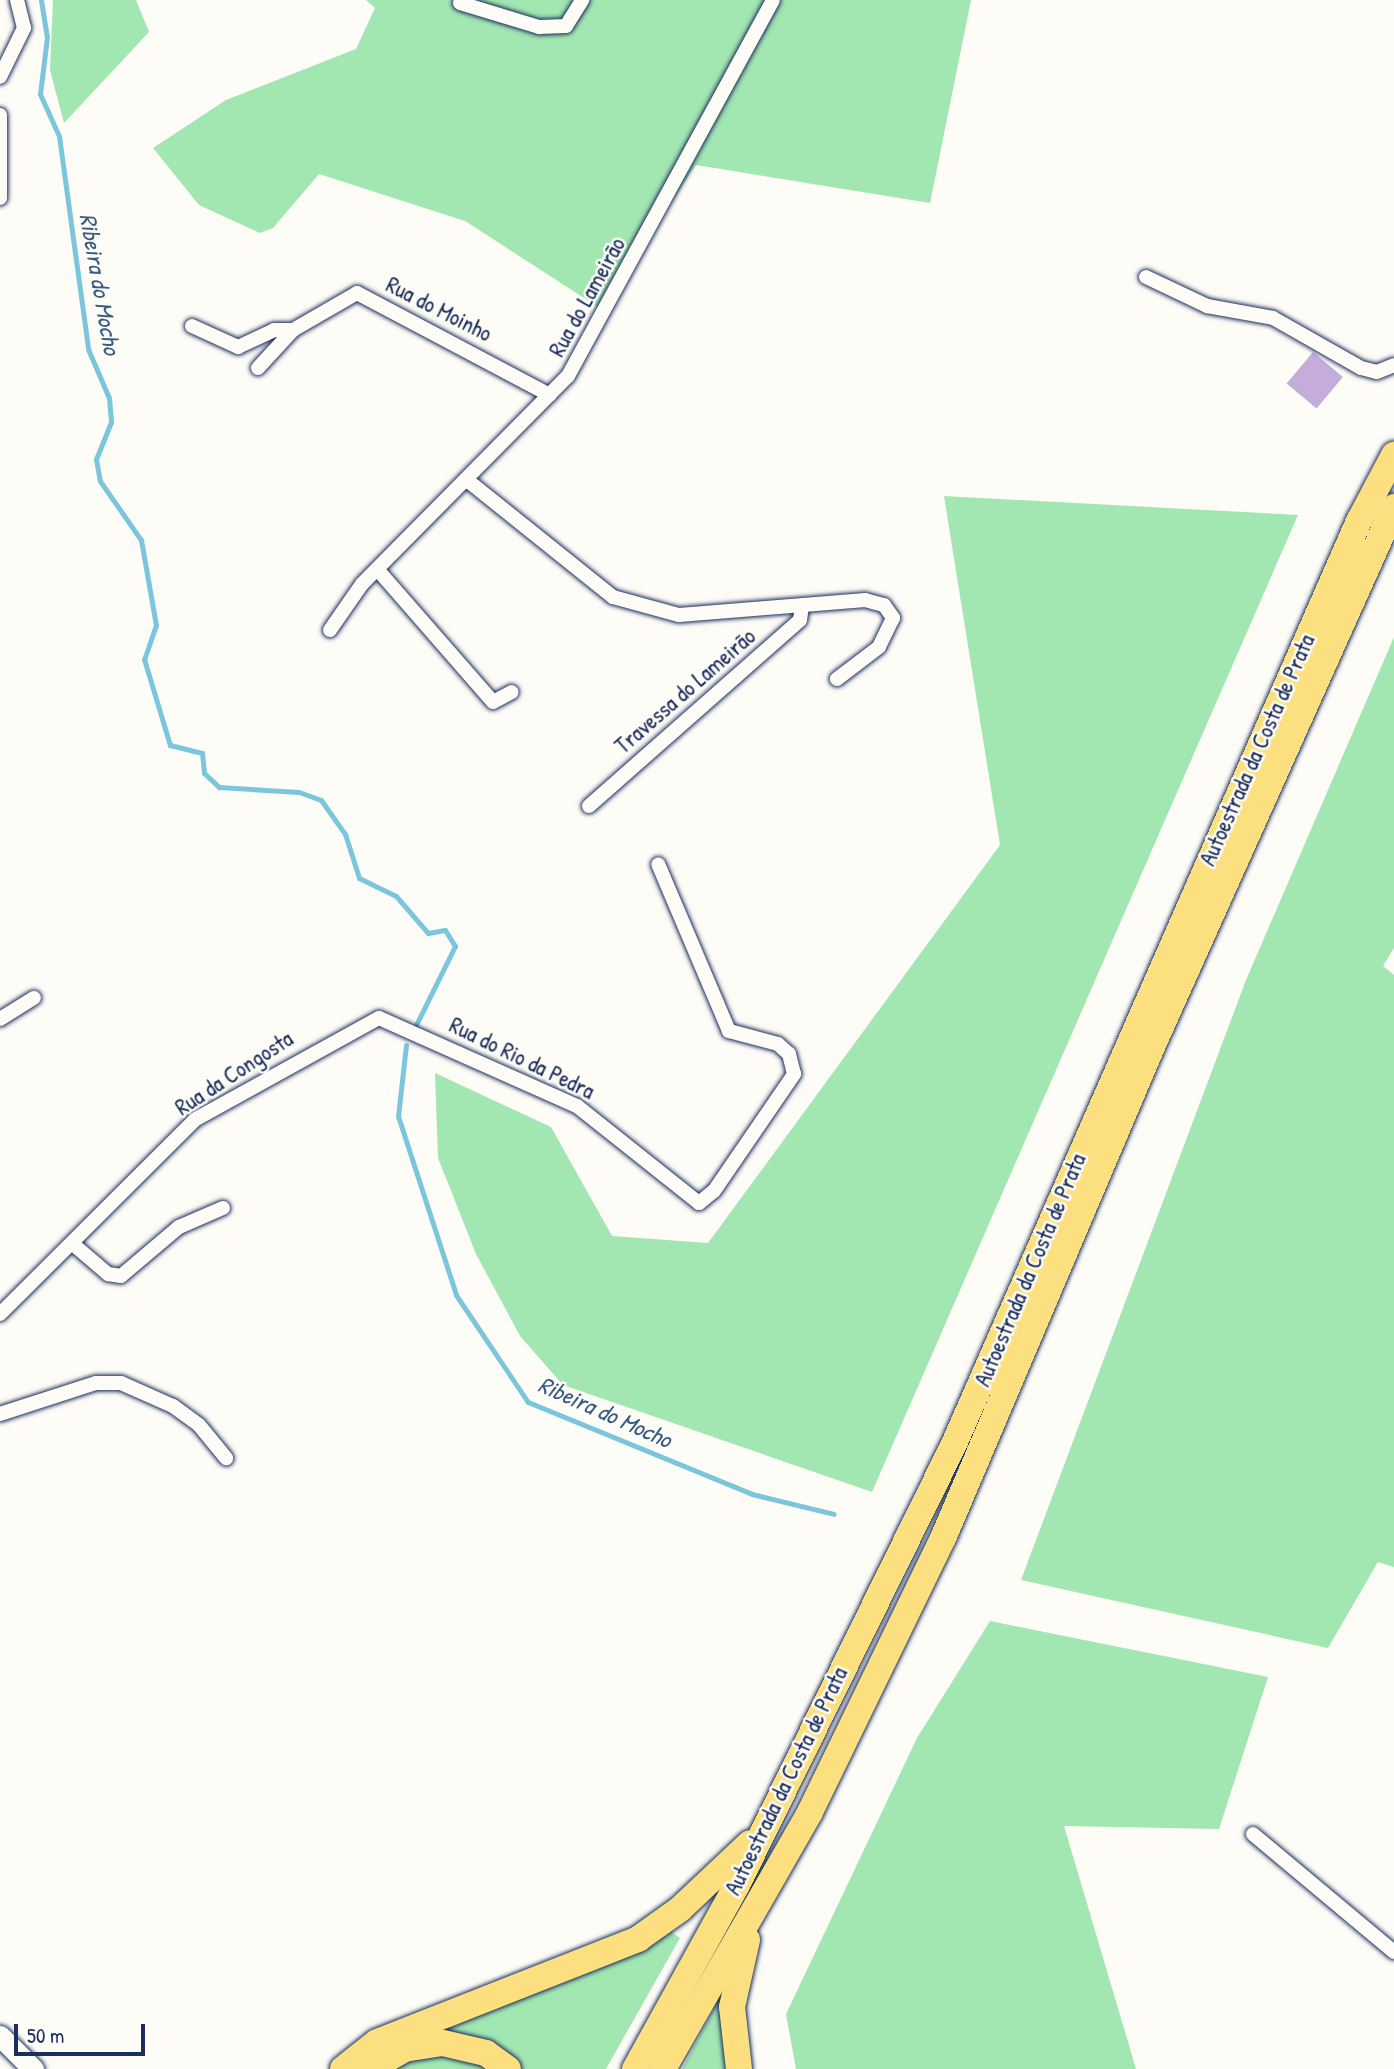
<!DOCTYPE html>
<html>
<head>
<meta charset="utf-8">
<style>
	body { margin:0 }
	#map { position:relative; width:1394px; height:2069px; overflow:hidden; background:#fdfcf7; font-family:"Patrick Hand",sans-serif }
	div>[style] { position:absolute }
	.green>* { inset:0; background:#a2e6b1 }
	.stream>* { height:5px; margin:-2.5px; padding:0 2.5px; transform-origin:2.5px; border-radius:2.5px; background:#7cc6dd }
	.building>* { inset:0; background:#c4acdb; transform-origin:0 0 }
	.roads { filter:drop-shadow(0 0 2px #1b2f5e) drop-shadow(0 0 2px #1b2f5e) }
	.street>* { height:14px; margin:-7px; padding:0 7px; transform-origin:7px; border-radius:7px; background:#fdfcf7 }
	.secondary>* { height:21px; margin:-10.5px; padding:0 10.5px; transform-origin:10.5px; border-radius:10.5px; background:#fdfcf7 }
	.highway>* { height:26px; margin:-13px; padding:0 13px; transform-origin:13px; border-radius:13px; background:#fce080 }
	span { translate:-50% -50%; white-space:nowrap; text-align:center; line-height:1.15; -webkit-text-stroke:5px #fdfcf7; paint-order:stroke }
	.street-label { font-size:23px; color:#1b2f5e }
	.water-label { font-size:24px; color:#385c84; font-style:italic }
	.scale { position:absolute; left:14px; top:2024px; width:131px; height:32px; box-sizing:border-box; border:4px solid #1b2f5e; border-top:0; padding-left:9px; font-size:21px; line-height:24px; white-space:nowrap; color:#1b2f5e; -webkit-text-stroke:5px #fdfcf7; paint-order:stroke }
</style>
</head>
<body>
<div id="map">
	<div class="green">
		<i style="clip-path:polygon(53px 0,136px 0,149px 32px,64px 123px,50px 70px)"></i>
		<i style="clip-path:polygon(366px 0,971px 0,930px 203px,696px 165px,601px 309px,465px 221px,319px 174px,273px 228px,260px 233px,199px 205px,153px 148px,226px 100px,356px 49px,375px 8px)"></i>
		<i style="clip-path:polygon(944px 496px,1298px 515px,872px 1492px,563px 1385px,520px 1336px,476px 1254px,438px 1158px,435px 1073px,551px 1127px,612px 1236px,708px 1243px,1000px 845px)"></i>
		<i style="clip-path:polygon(1394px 637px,1394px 948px,1383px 966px,1394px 975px,1394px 1567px,1378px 1562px,1328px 1648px,1021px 1580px,1246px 980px)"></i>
		<i style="clip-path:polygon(990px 1621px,1268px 1677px,1219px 1829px,1064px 1826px,1136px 2069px,796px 2069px,786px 2014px,917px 1738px)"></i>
		<i style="clip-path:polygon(669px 1930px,680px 1938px,606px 2069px,521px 2069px,510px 2060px,426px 2038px)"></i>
		<i style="clip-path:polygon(727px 1985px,729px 2069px,682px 2069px)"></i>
		<i style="clip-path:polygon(452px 2055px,490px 2069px,389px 2069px,417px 2058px)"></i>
	</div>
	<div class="stream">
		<i style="left:41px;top:0;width:37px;rotate:81deg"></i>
		<i style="left:47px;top:37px;width:57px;rotate:97deg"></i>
		<i style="left:40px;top:94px;width:46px;rotate:65.7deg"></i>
		<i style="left:59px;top:136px;width:215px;rotate:82.2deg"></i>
		<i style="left:88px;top:349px;width:53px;rotate:66.8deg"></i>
		<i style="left:109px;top:398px;width:24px;rotate:85deg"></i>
		<i style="left:111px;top:422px;width:40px;rotate:112deg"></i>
		<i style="left:96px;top:459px;width:22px;rotate:80deg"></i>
		<i style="left:100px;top:481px;width:72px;rotate:55.2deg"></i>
		<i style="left:141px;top:540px;width:86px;rotate:80deg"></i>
		<i style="left:156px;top:625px;width:36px;rotate:109deg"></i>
		<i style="left:144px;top:659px;width:90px;rotate:73.2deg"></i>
		<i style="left:170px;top:745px;width:33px;rotate:14deg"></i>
		<i style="left:202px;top:753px;width:20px;rotate:84deg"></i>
		<i style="left:204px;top:773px;width:21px;rotate:43deg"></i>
		<i style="left:219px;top:787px;width:80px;rotate:3.6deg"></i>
		<i style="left:299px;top:792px;width:23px;rotate:20deg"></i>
		<i style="left:321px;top:800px;width:42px;rotate:54.8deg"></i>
		<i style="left:345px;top:834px;width:46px;rotate:72.3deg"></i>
		<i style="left:359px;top:878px;width:41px;rotate:25.9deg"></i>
		<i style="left:396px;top:896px;width:49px;rotate:49.1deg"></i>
		<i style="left:428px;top:933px;width:17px;rotate:-10deg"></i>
		<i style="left:445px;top:930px;width:19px;rotate:58deg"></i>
		<i style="left:455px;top:946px;width:88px;rotate:116.3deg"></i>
		<i style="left:406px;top:1045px;width:71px;rotate:96.4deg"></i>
		<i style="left:398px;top:1116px;width:188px;rotate:72deg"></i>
		<i style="left:456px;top:1295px;width:129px;rotate:56.1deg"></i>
		<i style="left:528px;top:1402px;width:242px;rotate:22.3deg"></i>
		<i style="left:752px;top:1494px;width:84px;rotate:13.7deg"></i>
	</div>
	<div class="building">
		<i style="left:1313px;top:352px;width:39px;height:41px;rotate:40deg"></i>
	</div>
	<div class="roads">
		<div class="street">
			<i style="left:460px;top:3px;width:83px;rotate:16.9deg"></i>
			<i style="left:539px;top:27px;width:27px;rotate:-2deg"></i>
			<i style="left:566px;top:26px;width:31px;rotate:-58deg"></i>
			<i style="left:0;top:77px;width:55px;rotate:-63.9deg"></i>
			<i style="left:24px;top:28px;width:29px;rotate:-104deg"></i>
			<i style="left:0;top:115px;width:83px;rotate:90deg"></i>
			<i style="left:1146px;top:277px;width:68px;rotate:25.4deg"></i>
			<i style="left:1207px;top:306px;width:67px;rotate:10.3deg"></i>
			<i style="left:1273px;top:318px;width:101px;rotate:29.6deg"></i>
			<i style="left:1361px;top:368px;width:16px;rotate:14deg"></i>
			<i style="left:1377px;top:372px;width:18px;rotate:-22deg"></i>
			<i style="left:192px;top:326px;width:51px;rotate:24.5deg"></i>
			<i style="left:238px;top:347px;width:40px;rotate:-25deg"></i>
			<i style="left:274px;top:330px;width:19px"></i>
			<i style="left:293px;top:330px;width:74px;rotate:-30deg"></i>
			<i style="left:357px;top:293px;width:218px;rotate:27.9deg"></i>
			<i style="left:258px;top:368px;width:52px;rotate:-47.4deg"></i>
			<i style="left:467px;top:480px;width:187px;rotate:38.7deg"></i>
			<i style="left:613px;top:597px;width:68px;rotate:15.3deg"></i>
			<i style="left:679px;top:615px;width:187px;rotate:-4.6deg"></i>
			<i style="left:865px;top:600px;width:20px;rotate:15deg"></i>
			<i style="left:884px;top:605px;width:16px;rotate:55deg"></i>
			<i style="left:893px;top:618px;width:32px;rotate:116deg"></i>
			<i style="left:879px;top:647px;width:53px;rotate:142.7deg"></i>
			<i style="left:377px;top:569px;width:176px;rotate:48.9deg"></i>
			<i style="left:493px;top:702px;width:21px;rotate:-28deg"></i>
			<i style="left:330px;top:630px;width:56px;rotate:-55.2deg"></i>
			<i style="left:362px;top:584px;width:293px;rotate:-45.3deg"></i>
			<i style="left:568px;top:376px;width:428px;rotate:-61.4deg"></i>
			<i style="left:589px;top:806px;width:281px;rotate:-41.4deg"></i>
			<i style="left:800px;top:620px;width:15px;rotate:-82deg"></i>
			<i style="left:0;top:1019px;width:40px;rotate:-32deg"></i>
			<i style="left:74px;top:1245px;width:45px;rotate:40.5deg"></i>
			<i style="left:108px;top:1274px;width:13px;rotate:9deg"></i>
			<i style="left:121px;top:1276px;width:76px;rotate:-40.2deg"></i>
			<i style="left:179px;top:1227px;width:48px;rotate:-23.4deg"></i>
			<i style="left:0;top:1314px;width:276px;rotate:-44.9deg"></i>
			<i style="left:196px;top:1119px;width:209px;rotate:-28.9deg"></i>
			<i style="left:379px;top:1018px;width:217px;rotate:24deg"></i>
			<i style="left:577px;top:1106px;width:156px;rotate:38.5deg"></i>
			<i style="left:699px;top:1203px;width:19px;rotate:-39deg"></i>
			<i style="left:714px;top:1191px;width:142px;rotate:-55.6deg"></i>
			<i style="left:794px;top:1074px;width:21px;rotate:-104deg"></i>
			<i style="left:789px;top:1054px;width:15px;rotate:-138deg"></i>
			<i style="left:778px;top:1044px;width:51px;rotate:-165.1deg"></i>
			<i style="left:729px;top:1031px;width:181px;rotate:-113deg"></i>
			<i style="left:0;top:1414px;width:101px;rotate:-17.9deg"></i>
			<i style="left:96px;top:1383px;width:25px"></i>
			<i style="left:121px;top:1383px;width:57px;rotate:23.9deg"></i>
			<i style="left:173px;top:1406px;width:32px;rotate:36deg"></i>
			<i style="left:199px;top:1425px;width:43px;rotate:50.7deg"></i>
			<i style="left:1253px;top:1834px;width:184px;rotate:39.9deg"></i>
		</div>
		<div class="secondary">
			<i style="left:0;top:2036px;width:47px;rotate:45deg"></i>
		</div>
		<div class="highway">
			<i style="left:343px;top:2069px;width:43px;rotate:-38.5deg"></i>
			<i style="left:377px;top:2042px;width:281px;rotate:-21.5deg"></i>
			<i style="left:638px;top:1939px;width:52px;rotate:-35.5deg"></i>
			<i style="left:680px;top:1909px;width:96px;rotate:-43.3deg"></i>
			<i style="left:370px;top:2069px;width:39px;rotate:-30deg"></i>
			<i style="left:404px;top:2049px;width:39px;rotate:-9deg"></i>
			<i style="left:443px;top:2043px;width:44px;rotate:13.1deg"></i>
			<i style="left:486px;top:2053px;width:27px;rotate:36deg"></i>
			<i style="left:635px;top:2069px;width:210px;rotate:-61deg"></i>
			<i style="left:737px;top:1885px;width:491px;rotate:-63.8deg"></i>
			<i style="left:954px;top:1444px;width:1008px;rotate:-66.31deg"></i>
			<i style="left:1359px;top:521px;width:75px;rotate:-62.1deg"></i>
			<i style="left:663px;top:2069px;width:296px;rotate:-60.2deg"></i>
			<i style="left:810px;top:1812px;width:307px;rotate:-64.1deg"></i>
			<i style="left:944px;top:1536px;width:529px;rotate:-66.97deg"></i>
			<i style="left:1151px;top:1049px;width:594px;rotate:-65.85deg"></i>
			<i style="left:739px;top:2069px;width:62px;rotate:-96.4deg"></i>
			<i style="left:732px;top:2007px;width:69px;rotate:-77.4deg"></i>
		</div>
	</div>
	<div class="street-label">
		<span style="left:587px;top:297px;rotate:-61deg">Rua do Lameirão</span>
		<span style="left:439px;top:309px;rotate:27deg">Rua do Moinho</span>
		<span style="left:685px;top:691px;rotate:-41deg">Travessa do Lameirão</span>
		<span style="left:1257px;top:750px;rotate:-66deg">Autoestrada da Costa de Prata</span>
		<span style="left:522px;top:1058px;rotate:26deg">Rua do Rio da Pedra</span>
		<span style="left:234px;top:1073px;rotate:-33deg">Rua da Congosta</span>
		<span style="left:1030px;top:1270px;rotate:-67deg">Autoestrada da Costa de Prata</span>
		<span style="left:786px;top:1781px;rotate:-64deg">Autoestrada da Costa de Prata</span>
	</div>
	<div class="water-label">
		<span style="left:100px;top:284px;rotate:80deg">Ribeira do Mocho</span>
		<span style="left:605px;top:1412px;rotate:24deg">Ribeira do Mocho</span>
	</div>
	<div class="scale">50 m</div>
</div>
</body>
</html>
